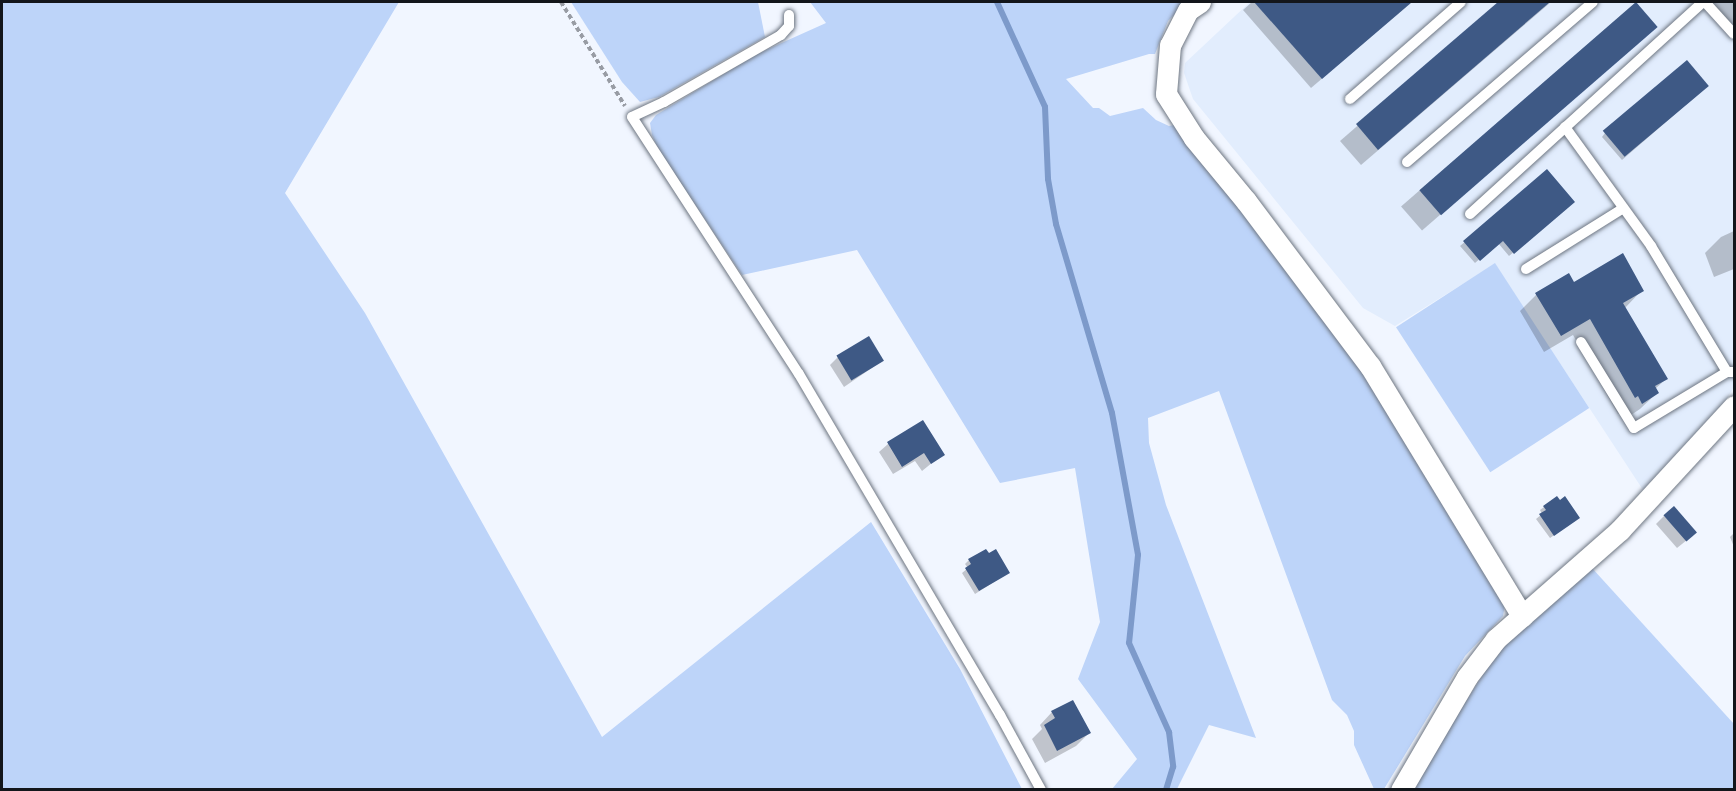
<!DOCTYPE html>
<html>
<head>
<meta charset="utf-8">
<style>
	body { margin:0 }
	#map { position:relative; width:1736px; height:791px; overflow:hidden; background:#f1f6ff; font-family:"Public Sans",sans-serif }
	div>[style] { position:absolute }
	.built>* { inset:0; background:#e2edfd }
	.green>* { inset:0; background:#bdd4f9; transform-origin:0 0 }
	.shadow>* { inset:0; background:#0003; transform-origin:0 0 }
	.stream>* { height:6px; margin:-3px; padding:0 3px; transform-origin:3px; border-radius:3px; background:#7d9aca }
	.building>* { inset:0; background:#3e5985; transform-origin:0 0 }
	.path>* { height:4px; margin-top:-2px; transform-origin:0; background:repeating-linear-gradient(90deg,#989ca4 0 4.5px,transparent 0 7.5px) }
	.roads { filter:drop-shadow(0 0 2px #6e7682) drop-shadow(0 0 2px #6e7682) }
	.lane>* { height:10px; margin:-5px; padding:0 5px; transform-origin:5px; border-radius:5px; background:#fff }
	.street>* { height:21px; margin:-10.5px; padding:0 10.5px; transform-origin:10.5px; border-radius:10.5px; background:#fff }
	span { translate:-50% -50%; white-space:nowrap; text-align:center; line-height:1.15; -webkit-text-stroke:6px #f1f6ff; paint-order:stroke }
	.frame { position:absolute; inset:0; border:3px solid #13161b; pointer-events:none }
</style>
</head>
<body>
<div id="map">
	<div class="built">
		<i style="clip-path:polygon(1250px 2px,1734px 2px,1734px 387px,1711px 424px,1645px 493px,1495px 264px,1395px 326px,1363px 308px,1193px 99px,1184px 73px,1185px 63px)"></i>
	</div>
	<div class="green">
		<i style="clip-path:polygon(2px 2px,399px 2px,285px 193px,365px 313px,602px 737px,871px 522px,960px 669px,1022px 789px,2px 789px)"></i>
		<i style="clip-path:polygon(571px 2px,758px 2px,765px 37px,659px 97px,640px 102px,622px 82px)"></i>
		<i style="clip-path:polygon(810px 2px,1187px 2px,1168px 21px,1155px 54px,1149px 54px,1066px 79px,1093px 108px,1099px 108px,1110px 116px,1143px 108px,1156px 120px,1169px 126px,1174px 125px,1339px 324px,1505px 605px,1503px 616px,1465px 656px,1384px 789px,1374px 789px,1354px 745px,1354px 731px,1347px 715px,1332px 700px,1219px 391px,1148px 418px,1149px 443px,1166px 505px,1256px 738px,1209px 725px,1177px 789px,1112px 789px,1137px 759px,1078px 679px,1100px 622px,1075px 468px,1000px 483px,857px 250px,742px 275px,658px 149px,652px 135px,650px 123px,656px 115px,755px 55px,826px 23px)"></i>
		<i style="left:1495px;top:263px;width:173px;height:118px;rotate:57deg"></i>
		<i style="clip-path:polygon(1592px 568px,1734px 724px,1734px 789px,1409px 790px,1493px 659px,1516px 634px)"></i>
	</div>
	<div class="shadow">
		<i style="clip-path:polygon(1252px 2px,1412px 2px,1311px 88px,1243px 10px)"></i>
		<i style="clip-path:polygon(1500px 2px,1551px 2px,1361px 165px,1340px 141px)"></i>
		<i style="clip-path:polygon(1715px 2px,1734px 2px,1734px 30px,1712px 4px)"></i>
		<i style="left:1635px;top:3px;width:32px;height:310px;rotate:49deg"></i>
		<i style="clip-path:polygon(1703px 90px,1622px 160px,1602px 137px,1605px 133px)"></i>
		<i style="clip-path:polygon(1546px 172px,1569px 206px,1509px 256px,1498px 243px,1475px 263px,1460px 246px)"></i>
		<i style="clip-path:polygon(1734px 231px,1734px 269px,1714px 277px,1705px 253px,1721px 237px)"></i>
		<i style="clip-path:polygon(1574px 284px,1642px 290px,1625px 308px,1666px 379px,1655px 389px,1657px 393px,1640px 409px,1625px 419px,1621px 412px,1618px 414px,1573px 335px,1544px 352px,1520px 311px,1536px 295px)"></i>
		<i style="clip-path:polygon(838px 357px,882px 361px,844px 387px,830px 365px)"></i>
		<i style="clip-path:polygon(923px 422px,943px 454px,922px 471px,915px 461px,893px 474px,879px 452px,888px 444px)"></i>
		<i style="clip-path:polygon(1544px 507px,1575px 521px,1550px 538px,1536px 519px,1542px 514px,1540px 510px)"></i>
		<i style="clip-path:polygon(1664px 516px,1687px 540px,1677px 548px,1656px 524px)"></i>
		<i style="clip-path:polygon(1734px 533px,1734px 547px,1730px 537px)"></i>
		<i style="clip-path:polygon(988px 555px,1008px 573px,975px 594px,962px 573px,968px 568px,965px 564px,969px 560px)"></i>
		<i style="clip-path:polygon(1052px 712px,1089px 733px,1076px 746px,1045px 763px,1032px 739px,1042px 729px,1040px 725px)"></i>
	</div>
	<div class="stream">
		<i style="left:997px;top:2px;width:115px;rotate:65.4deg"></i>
		<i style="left:1045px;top:107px;width:72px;rotate:87.6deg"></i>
		<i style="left:1048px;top:179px;width:46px;rotate:79.9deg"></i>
		<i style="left:1056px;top:224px;width:197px;rotate:73.5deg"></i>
		<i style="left:1112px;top:413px;width:144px;rotate:79.6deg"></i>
		<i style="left:1138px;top:555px;width:88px;rotate:95.8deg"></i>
		<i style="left:1129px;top:643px;width:98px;rotate:65.8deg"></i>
		<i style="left:1169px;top:732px;width:35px;rotate:83deg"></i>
		<i style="left:1173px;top:767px;width:24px;rotate:107deg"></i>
	</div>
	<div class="building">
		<i style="clip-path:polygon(1254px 2px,1412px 2px,1322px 79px)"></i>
		<i style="clip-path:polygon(1498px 2px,1550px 2px,1378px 150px,1356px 124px)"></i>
		<i style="left:1636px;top:2px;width:33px;height:287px;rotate:49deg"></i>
		<i style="left:1687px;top:60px;width:34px;height:110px;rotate:50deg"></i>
		<i style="clip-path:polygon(1547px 169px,1575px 202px,1514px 254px,1503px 241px,1480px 261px,1463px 241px)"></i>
		<i style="clip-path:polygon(1623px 253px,1644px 291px,1623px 303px,1668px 379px,1655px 386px,1659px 393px,1642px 404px,1638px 396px,1635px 398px,1590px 319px,1561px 336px,1535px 293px,1569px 273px,1574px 282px)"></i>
		<i style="left:869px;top:336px;width:29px;height:38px;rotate:59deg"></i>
		<i style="clip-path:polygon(923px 420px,945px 455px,931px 464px,924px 453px,902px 467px,887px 442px)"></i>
		<i style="clip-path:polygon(1557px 496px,1560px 500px,1565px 496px,1580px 518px,1554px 536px,1539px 514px,1546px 510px,1543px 506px)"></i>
		<i style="left:1674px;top:506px;width:35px;height:14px;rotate:49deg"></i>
		<i style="clip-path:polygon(986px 549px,989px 553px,996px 549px,1010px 573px,979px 591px,965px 568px,971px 564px,968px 559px)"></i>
		<i style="clip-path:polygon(1073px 700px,1091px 733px,1057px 751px,1044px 725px,1055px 718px,1051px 711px)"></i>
	</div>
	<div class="path">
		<i style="left:561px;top:2px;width:122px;rotate:58.4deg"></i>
	</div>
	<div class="roads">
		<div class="lane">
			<i style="left:1705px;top:2px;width:43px;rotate:47.8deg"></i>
			<i style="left:789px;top:15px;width:11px;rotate:90deg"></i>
			<i style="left:789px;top:26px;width:12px;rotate:132deg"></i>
			<i style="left:781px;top:35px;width:135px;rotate:150.2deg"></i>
			<i style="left:664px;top:102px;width:35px;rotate:155deg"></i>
			<i style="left:632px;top:117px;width:306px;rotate:57deg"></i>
			<i style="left:799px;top:374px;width:396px;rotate:59.5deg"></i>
			<i style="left:1000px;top:715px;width:85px;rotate:61.3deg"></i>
			<i style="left:1350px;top:99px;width:147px;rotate:-41.1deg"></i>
			<i style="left:1565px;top:127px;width:147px;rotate:54.1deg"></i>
			<i style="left:1651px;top:246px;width:147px;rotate:58.9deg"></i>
			<i style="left:1727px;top:372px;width:7px"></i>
			<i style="left:1407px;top:162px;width:245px;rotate:-40.7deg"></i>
			<i style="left:1470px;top:214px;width:315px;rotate:-42.3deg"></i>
			<i style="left:1526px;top:269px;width:113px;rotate:-32deg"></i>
			<i style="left:1581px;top:342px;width:101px;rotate:58.4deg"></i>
			<i style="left:1634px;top:428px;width:109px;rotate:-31.1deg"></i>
		</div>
		<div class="street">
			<i style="left:1200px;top:2px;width:14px;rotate:146deg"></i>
			<i style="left:1188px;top:10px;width:39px;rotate:117deg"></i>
			<i style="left:1170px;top:45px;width:49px;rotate:94.7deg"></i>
			<i style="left:1166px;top:94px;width:52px;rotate:57.5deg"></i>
			<i style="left:1194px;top:138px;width:82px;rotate:50.5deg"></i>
			<i style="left:1246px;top:201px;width:206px;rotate:53.1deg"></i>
			<i style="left:1370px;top:366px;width:293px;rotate:58.7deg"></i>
			<i style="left:1401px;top:790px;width:131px;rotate:-59.7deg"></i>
			<i style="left:1467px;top:677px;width:48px;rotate:-52.7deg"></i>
			<i style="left:1496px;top:639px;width:165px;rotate:-41.3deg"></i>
			<i style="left:1620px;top:530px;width:168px;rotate:-47.4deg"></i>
		</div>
	</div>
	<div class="frame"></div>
</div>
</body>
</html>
